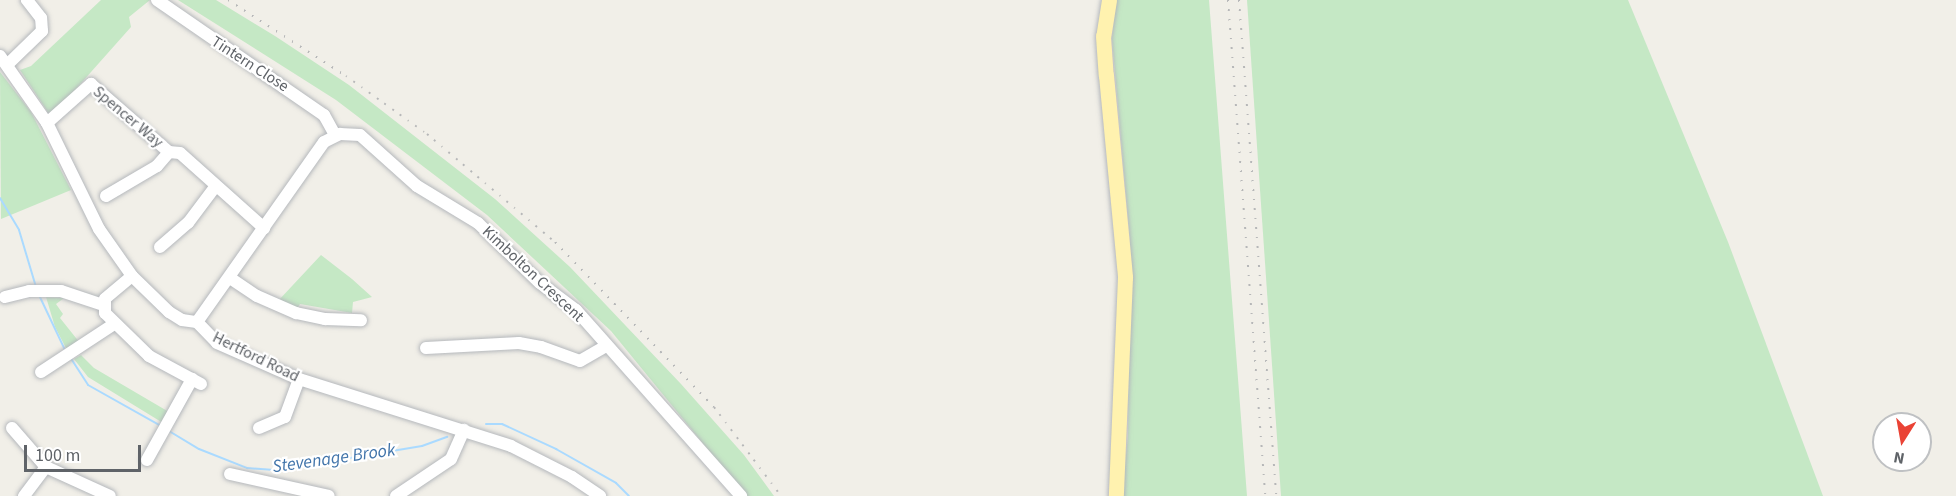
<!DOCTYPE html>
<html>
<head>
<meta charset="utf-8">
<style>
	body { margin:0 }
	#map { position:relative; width:1956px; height:496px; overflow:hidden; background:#f1efe8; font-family:"Source Sans 3",sans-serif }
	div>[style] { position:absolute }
	.green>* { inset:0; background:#c5e8c5 }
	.stream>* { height:2px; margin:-1px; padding:0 1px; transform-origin:1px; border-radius:1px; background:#aadaff }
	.roads { filter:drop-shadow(0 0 2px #b5b8bc) drop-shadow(0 0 2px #b5b8bc) }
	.minor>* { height:12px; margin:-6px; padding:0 6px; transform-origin:6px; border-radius:6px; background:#fff }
	.major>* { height:15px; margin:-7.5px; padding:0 7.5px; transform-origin:7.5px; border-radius:7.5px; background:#fff2af }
	.rail>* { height:2px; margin-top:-1px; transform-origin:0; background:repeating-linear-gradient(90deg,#b6b7b8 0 1.5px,transparent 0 9.5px) }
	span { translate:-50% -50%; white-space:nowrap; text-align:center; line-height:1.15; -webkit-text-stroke:4.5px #fff; paint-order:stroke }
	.street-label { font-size:16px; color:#5f6368 }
	.water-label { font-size:18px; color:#4174aa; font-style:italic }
	.north { position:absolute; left:1872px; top:412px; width:60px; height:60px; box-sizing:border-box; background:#fff; border:2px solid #bfc1c3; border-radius:50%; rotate:191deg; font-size:16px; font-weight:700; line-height:24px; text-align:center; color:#5f6368 }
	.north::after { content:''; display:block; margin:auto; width:21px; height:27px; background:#ea4335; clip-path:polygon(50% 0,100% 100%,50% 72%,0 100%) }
	.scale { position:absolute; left:24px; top:445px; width:117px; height:27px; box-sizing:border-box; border:3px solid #5f6368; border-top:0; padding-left:8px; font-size:18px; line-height:21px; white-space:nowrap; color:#5f6368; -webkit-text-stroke:4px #fff; paint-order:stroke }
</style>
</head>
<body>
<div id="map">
	<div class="green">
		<i style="clip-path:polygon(101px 0,150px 0,129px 17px,131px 27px,51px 117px,20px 70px,31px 66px)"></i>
		<i style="clip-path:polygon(178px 0,216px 0,275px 36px,349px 85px,495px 199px,570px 267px,681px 384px,744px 455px,774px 496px,746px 496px,611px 331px,487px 215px,336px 100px)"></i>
		<i style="clip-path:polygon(1116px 0,1209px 0,1247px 496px,1122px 496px,1128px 436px,1130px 239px,1112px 39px)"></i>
		<i style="clip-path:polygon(1247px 0,1628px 0,1728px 242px,1823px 496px,1281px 496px)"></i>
		<i style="clip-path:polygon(0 72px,31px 112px,71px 190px,1px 219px)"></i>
		<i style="clip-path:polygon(321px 255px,352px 279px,372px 297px,353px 302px,352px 313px,300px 304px,297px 309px,278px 301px)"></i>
		<i style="clip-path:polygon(46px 297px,64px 298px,56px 304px,63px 314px,60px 318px,80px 343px,67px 350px,55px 327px)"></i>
		<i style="clip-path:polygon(81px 355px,94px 368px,169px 412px,163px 423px,88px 377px,74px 359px)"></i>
	</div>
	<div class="stream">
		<i style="left:0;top:198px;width:37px;rotate:59deg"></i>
		<i style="left:19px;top:230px;width:59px;rotate:73.4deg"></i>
		<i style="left:39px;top:295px;width:61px;rotate:64.7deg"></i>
		<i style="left:70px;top:357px;width:33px;rotate:57deg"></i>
		<i style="left:88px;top:385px;width:84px;rotate:29.3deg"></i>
		<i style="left:486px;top:424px;width:16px"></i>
		<i style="left:502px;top:424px;width:60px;rotate:24.8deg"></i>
		<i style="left:556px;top:449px;width:69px;rotate:29.5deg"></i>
		<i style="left:616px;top:483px;width:18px;rotate:45deg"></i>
		<i style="left:169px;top:431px;width:35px;rotate:31deg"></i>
		<i style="left:199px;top:449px;width:52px;rotate:21.6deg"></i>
		<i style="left:247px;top:468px;width:31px;rotate:4deg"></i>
		<i style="left:278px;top:470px;width:146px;rotate:-9.5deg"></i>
		<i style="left:422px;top:446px;width:27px;rotate:-20deg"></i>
	</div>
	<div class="roads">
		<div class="minor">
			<i style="left:157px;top:0;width:203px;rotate:34.6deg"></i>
			<i style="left:324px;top:115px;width:23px;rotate:61deg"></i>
			<i style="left:0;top:56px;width:82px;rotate:55deg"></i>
			<i style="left:47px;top:123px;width:118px;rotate:63.9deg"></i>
			<i style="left:99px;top:229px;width:57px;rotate:54.9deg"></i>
			<i style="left:132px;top:276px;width:52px;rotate:44.2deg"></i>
			<i style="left:169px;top:312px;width:15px;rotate:32deg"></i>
			<i style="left:182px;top:320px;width:15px;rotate:8deg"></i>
			<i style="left:197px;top:322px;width:29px;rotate:46deg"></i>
			<i style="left:217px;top:343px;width:90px;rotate:23.7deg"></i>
			<i style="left:299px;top:379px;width:222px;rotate:17.5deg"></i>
			<i style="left:511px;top:446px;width:68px;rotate:26.9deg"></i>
			<i style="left:572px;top:477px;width:34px;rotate:34deg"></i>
			<i style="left:7px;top:65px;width:49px;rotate:-44.2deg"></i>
			<i style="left:42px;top:31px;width:13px;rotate:-94deg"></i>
			<i style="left:41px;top:18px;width:23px;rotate:-128deg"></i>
			<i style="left:47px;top:123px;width:59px;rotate:-41.6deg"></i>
			<i style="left:91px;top:84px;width:103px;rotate:41.1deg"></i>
			<i style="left:169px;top:152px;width:11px;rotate:5deg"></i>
			<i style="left:180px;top:153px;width:113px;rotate:41.8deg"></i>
			<i style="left:106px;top:196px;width:59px;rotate:-30.5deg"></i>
			<i style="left:157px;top:166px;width:18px;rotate:-49deg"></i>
			<i style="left:160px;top:247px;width:37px;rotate:-41deg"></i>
			<i style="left:188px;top:223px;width:45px;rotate:-53.1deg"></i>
			<i style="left:132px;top:276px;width:35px;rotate:140deg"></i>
			<i style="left:105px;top:299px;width:14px;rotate:90deg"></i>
			<i style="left:105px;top:313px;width:62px;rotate:44.3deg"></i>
			<i style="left:149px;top:356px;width:59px;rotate:28.3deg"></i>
			<i style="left:230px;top:278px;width:32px;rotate:34deg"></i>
			<i style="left:257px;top:296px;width:43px;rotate:23.6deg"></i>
			<i style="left:296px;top:313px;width:30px;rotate:12deg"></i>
			<i style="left:325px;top:319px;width:36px;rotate:2deg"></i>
			<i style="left:5px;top:297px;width:25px;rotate:-14deg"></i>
			<i style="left:29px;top:291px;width:32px"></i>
			<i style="left:61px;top:291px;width:44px;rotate:18.4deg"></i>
			<i style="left:197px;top:322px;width:220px;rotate:-54.8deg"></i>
			<i style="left:324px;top:142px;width:18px;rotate:-27deg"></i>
			<i style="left:340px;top:134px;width:20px;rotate:3deg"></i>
			<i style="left:360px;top:135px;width:76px;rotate:41.8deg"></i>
			<i style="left:417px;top:186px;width:71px;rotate:31.2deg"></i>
			<i style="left:478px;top:223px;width:86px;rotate:44.1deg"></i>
			<i style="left:540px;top:283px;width:45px;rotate:36.9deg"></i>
			<i style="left:576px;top:310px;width:249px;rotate:48.4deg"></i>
			<i style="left:426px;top:348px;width:93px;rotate:-3.1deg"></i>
			<i style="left:519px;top:343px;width:22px;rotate:10deg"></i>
			<i style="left:541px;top:347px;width:41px;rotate:19.7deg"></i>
			<i style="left:580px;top:361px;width:30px;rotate:-30deg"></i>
			<i style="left:41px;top:372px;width:87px;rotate:-33.3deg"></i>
			<i style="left:12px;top:428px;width:52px;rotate:48.9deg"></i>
			<i style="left:259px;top:428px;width:28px;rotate:-23deg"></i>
			<i style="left:285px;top:417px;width:40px;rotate:-69.8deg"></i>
			<i style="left:147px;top:460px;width:93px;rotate:-60.9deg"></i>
			<i style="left:230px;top:474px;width:101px;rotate:12.5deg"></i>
			<i style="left:24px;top:496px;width:36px;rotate:-53deg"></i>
			<i style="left:46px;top:467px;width:70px;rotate:24.4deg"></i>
			<i style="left:396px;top:496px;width:66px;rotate:-33.9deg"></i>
			<i style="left:451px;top:459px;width:32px;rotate:-66deg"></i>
		</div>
		<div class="major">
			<i style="left:1109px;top:0;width:36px;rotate:99deg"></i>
			<i style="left:1103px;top:36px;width:39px;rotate:86deg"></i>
			<i style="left:1106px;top:75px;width:203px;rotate:84.6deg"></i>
			<i style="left:1125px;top:277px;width:219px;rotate:92.4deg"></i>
		</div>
	</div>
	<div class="rail">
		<i style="left:228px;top:0;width:140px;rotate:32.8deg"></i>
		<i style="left:346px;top:76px;width:100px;rotate:35.6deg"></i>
		<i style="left:427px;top:134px;width:167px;rotate:40.2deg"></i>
		<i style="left:555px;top:242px;width:229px;rotate:46.1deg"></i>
		<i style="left:714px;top:407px;width:111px;rotate:53deg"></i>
		<i style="left:1228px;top:0;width:497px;rotate:85.7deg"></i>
		<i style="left:1239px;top:0;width:497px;rotate:85.7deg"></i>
	</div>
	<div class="street-label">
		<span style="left:250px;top:64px;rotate:33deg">Tintern Close</span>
		<span style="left:128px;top:117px;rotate:40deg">Spencer Way</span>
		<span style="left:533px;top:274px;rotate:43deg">Kimbolton Crescent</span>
		<span style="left:256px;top:357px;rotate:26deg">Hertford Road</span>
	</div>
	<div class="water-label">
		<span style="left:334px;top:459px;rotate:-8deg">Stevenage Brook</span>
	</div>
	<div class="north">N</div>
	<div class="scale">100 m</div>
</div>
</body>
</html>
